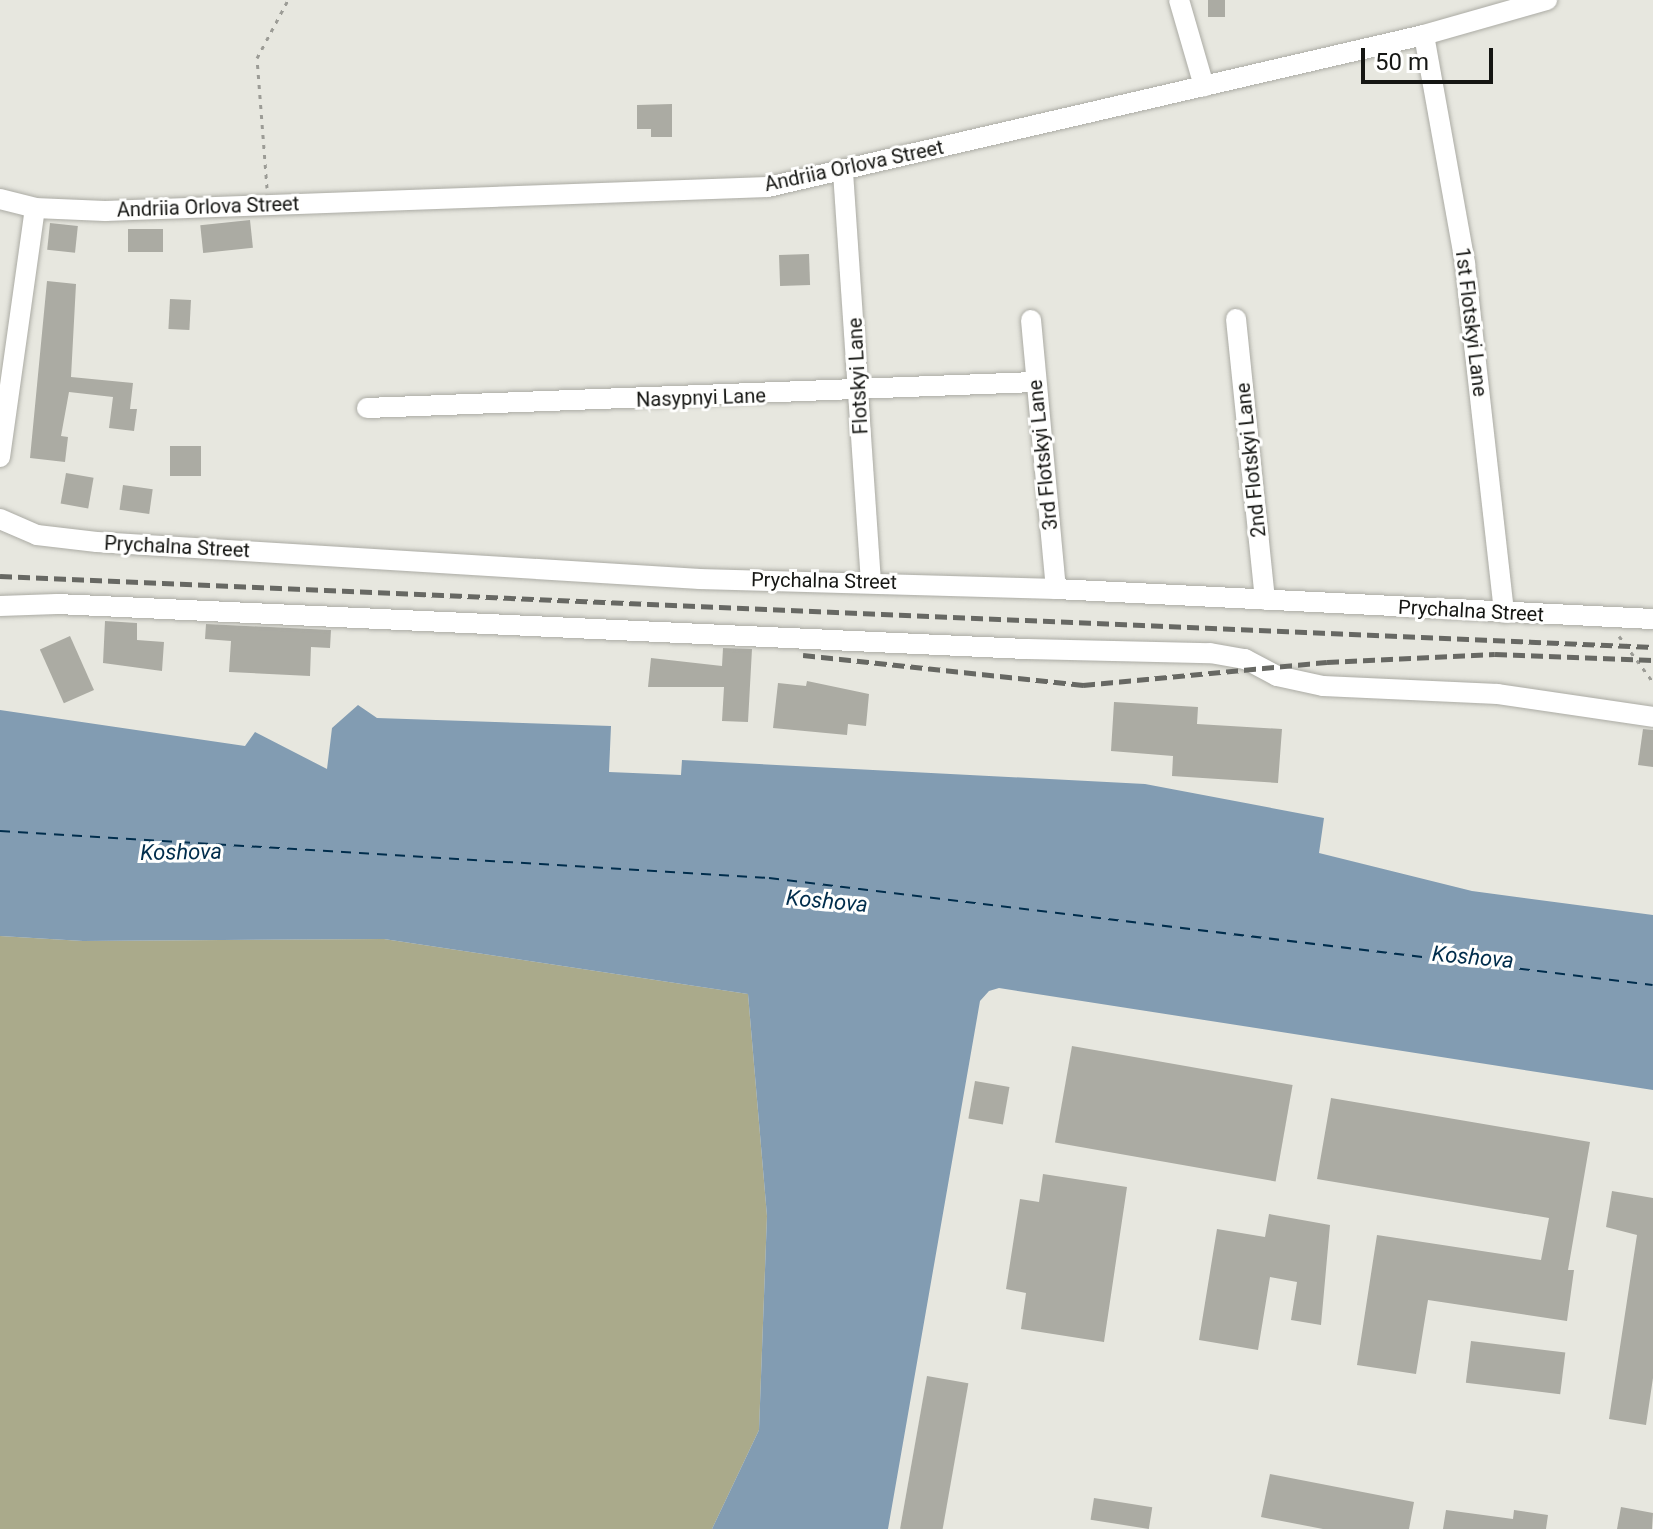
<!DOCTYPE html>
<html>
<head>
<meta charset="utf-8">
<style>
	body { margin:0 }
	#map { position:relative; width:1653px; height:1529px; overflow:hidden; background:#e7e7df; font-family:Roboto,sans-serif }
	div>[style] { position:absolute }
	.forest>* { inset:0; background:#aaaa8b }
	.water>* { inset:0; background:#829cb2 }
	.ferry>* { height:2px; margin-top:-1px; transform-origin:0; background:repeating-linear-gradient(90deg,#002d4c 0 10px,transparent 0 18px) }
	.building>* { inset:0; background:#ababa3; transform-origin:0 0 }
	.path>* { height:3px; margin-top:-1.5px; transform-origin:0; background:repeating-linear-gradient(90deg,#9c9c96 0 4px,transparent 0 10px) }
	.roads { filter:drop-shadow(0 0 2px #ababa4) drop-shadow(0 0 2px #ababa4) }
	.minor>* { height:20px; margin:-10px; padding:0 10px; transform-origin:10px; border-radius:10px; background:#fff }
	.rail>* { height:5px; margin-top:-2.5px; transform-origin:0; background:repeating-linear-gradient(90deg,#676863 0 12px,transparent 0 18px) }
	span { translate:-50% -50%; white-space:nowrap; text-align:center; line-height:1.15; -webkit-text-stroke:6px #fffffe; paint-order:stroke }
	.street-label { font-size:20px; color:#151613 }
	.water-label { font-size:22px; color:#002d4c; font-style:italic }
	.scale { position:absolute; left:1361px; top:48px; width:132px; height:36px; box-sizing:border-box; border:4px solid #151613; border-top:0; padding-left:10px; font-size:24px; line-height:28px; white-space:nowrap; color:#151613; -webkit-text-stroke:6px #fffffe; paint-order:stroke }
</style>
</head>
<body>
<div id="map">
	<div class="forest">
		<i style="clip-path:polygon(0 936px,83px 941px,384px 939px,748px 994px,767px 1216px,759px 1430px,712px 1529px,0 1529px)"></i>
	</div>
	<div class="water">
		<i style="clip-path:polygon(358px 705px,377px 718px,611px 726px,609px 772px,681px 775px,682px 760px,1145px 784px,1324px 818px,1319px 853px,1472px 891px,1653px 915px,1653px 1090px,999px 988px,989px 991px,980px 1001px,888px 1529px,712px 1529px,759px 1430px,767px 1216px,748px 994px,384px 939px,83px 941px,0 936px,0 710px,245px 746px,255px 732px,327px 769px,332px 728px)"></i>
	</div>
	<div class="ferry">
		<i style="left:0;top:831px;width:770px;rotate:3.5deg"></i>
		<i style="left:769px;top:878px;width:890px;rotate:6.9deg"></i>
	</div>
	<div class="building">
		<i style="left:1208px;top:0;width:17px;height:17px"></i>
		<i style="clip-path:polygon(672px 104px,672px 137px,651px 137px,651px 129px,637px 129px,637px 105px)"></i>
		<i style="left:250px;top:220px;width:28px;height:50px;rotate:84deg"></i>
		<i style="left:50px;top:223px;width:28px;height:27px;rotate:6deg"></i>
		<i style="left:163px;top:229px;width:23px;height:35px;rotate:90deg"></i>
		<i style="left:809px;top:254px;width:31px;height:30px;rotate:88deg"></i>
		<i style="clip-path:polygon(47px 281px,76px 284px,71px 377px,133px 383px,130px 409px,137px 409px,134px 431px,109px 428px,113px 397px,69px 392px,61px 436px,68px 437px,65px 462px,30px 458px)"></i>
		<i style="left:170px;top:299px;width:21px;height:30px;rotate:3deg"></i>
		<i style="left:170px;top:446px;width:31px;height:30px"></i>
		<i style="left:66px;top:473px;width:28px;height:31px;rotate:10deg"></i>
		<i style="left:123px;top:485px;width:30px;height:25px;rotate:8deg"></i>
		<i style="clip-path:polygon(105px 621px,137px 623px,137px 640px,164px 642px,162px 671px,103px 663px)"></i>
		<i style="clip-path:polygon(206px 624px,331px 630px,330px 648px,311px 647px,310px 676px,229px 672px,231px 641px,205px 639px)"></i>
		<i style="left:70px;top:636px;width:59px;height:33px;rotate:66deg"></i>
		<i style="clip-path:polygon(723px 648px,752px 649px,748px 722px,722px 721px,724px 687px,648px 687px,651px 658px,722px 666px)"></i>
		<i style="clip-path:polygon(807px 681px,869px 694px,866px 726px,848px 724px,847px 735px,773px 728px,778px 683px,806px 686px)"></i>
		<i style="clip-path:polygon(1114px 702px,1198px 707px,1197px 724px,1282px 729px,1278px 783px,1172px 776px,1173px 756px,1111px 751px)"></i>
		<i style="clip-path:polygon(1643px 729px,1653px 730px,1653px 767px,1638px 765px)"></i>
		<i style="left:1072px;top:1046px;width:224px;height:98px;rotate:10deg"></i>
		<i style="left:975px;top:1081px;width:35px;height:38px;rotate:10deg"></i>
		<i style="clip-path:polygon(1331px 1098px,1590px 1142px,1568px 1270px,1574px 1270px,1567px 1321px,1428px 1300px,1416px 1374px,1357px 1365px,1377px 1235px,1541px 1260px,1549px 1218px,1317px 1179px)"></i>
		<i style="clip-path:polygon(1043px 1174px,1127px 1187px,1104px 1342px,1021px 1329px,1026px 1293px,1006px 1289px,1020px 1199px,1039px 1202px)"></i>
		<i style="clip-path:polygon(1612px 1191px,1653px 1198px,1653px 1378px,1646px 1425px,1609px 1419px,1637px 1235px,1606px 1227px)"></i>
		<i style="clip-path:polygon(1269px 1214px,1330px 1225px,1321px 1325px,1291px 1320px,1297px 1282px,1270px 1277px,1258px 1350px,1199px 1340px,1217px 1229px,1265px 1237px)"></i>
		<i style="left:1471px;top:1341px;width:95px;height:42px;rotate:7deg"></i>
		<i style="left:927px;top:1376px;width:42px;height:155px;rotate:10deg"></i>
		<i style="clip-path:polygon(1270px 1474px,1414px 1502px,1409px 1529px,1323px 1529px,1261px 1517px)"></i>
		<i style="left:1094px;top:1498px;width:59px;height:22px;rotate:9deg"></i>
		<i style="clip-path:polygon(1621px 1507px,1653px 1513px,1652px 1529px,1617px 1529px)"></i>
		<i style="clip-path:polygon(1446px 1510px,1513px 1519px,1514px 1510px,1548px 1515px,1546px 1529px,1443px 1529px)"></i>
	</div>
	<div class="path">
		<i style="left:267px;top:188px;width:130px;rotate:-94.4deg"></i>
		<i style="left:257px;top:58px;width:66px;rotate:-61.9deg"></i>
		<i style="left:1619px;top:636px;width:57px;rotate:53.5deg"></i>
	</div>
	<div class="roads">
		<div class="minor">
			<i style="left:1179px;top:0;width:90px;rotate:73.8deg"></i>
			<i style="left:1424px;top:35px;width:233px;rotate:79.8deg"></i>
			<i style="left:1465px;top:264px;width:351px;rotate:83.6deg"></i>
			<i style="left:843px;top:172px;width:411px;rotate:86.1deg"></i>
			<i style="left:0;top:199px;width:36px;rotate:14deg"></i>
			<i style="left:35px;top:208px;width:70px;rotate:2.5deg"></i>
			<i style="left:105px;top:211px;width:663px;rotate:-2.07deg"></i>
			<i style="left:768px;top:187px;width:673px;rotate:-13.05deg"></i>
			<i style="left:1424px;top:35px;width:128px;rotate:-15.9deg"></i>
			<i style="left:1236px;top:319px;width:282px;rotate:84.1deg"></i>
			<i style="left:1031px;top:320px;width:270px;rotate:84.7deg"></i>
			<i style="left:367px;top:408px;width:669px;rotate:-2.23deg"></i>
			<i style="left:0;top:457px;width:251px;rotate:-82deg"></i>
			<i style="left:0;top:519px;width:40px;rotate:23.4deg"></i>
			<i style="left:37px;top:535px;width:60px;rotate:6.7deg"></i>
			<i style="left:97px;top:542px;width:604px;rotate:3.51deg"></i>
			<i style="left:700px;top:579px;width:356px;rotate:1.6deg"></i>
			<i style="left:1056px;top:589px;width:598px;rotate:2.88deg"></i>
			<i style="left:0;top:606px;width:57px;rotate:-2deg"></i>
			<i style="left:57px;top:604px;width:971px;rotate:2.66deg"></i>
			<i style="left:1027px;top:649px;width:183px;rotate:1.3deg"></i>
			<i style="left:1210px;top:653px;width:36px;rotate:10deg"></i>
			<i style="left:1245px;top:659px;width:36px;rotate:28deg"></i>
			<i style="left:1277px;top:676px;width:47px;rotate:12.3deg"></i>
			<i style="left:1323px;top:686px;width:175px;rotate:2.6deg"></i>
			<i style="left:1498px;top:694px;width:157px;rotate:8.4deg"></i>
		</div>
	</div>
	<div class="rail">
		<i style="left:0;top:576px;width:1655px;rotate:2.46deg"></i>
		<i style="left:803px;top:655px;width:282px;rotate:6.1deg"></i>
		<i style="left:1083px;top:685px;width:245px;rotate:-5.4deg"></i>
		<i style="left:1327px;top:662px;width:168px;rotate:-2.7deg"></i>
		<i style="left:1495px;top:654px;width:158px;rotate:2.2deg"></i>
	</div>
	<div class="street-label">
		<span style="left:854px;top:166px;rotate:-12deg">Andriia Orlova Street</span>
		<span style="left:208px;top:207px;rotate:-2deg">Andriia Orlova Street</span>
		<span style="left:1471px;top:322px;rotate:83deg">1st Flotskyi Lane</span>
		<span style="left:858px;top:376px;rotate:-93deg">Flotskyi Lane</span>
		<span style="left:701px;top:398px;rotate:-2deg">Nasypnyi Lane</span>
		<span style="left:1043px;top:455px;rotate:-96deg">3rd Flotskyi Lane</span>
		<span style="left:1251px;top:460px;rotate:-96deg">2nd Flotskyi Lane</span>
		<span style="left:177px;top:547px;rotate:3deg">Prychalna Street</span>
		<span style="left:824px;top:581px;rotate:1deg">Prychalna Street</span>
		<span style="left:1471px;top:611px;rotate:3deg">Prychalna Street</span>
	</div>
	<div class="water-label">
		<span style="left:181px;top:852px;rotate:-1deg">Koshova</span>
		<span style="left:827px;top:901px;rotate:5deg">Koshova</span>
		<span style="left:1473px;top:957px;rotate:5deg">Koshova</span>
	</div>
	<div class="scale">50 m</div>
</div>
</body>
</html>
